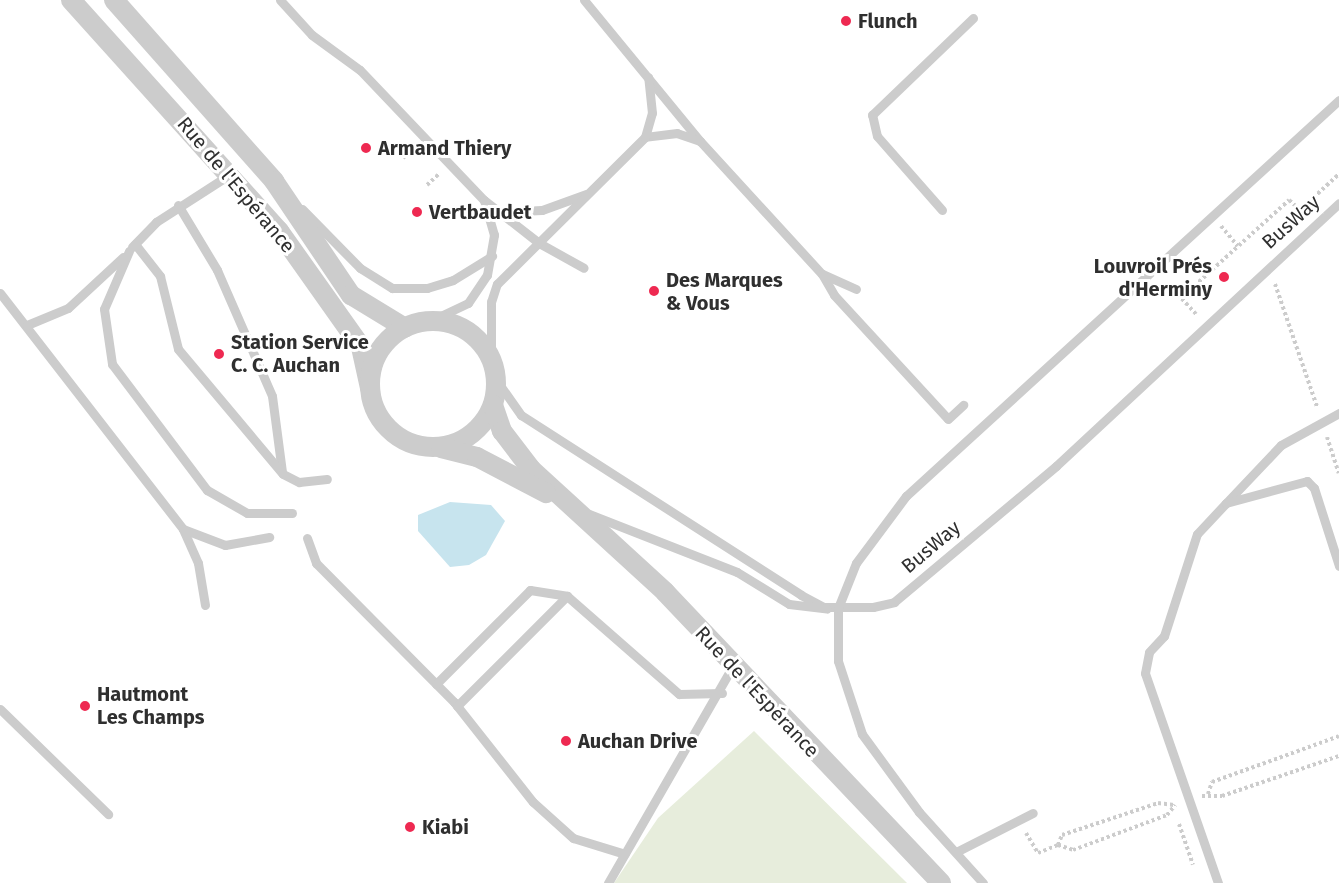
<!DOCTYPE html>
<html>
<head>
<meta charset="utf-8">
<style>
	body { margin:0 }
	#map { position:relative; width:1339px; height:883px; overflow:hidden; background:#fff; font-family:"Fira Sans",sans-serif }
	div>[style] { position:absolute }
	.green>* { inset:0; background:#e7eddc }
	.water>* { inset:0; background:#c7e4ee }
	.path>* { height:4px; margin-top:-2px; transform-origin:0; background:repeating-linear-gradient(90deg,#ccc 0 3px,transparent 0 6px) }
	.lane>* { height:9px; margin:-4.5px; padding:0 4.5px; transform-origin:4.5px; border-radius:4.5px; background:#ccc }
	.street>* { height:20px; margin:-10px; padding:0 10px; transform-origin:10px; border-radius:10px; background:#ccc }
	.street>.ring { margin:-10px; padding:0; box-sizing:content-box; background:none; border:20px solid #ccc; border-radius:50% }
	.dots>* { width:16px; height:16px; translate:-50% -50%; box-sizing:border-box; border:3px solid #fff; border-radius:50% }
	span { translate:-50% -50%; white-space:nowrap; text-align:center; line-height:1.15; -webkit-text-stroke:6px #fff; paint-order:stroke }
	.poi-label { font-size:20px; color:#2f2f2f; font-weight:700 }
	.left { translate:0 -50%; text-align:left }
	.right { translate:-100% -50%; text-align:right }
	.street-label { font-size:20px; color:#2f2f2f }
</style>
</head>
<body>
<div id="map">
	<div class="green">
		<i style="clip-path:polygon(754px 731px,907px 883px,614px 883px,658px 818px)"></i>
	</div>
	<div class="water">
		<i style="clip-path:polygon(450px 502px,491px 505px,505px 521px,486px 555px,469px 565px,450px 567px,418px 531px,418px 515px)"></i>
	</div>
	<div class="path">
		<i style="left:403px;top:158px;width:15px;rotate:-42deg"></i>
		<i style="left:427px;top:185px;width:16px;rotate:-43deg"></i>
		<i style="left:1221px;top:226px;width:26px;rotate:50deg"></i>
		<i style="left:1275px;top:284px;width:130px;rotate:71.1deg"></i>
		<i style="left:1196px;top:314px;width:22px;rotate:-133deg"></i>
		<i style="left:1181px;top:298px;width:146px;rotate:-42.2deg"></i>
		<i style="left:1289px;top:200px;width:15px;rotate:42deg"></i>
		<i style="left:1300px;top:210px;width:53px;rotate:-42.7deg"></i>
		<i style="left:1327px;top:437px;width:38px;rotate:72deg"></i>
		<i style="left:1208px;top:794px;width:13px;rotate:-72deg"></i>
		<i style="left:1212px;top:782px;width:135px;rotate:-19.9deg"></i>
		<i style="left:1202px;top:796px;width:20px"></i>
		<i style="left:1222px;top:796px;width:124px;rotate:-18.9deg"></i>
		<i style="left:1179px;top:824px;width:43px;rotate:71.1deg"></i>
		<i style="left:1026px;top:833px;width:23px;rotate:59deg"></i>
		<i style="left:1038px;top:853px;width:22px;rotate:-22deg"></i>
		<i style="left:1058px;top:845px;width:16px;rotate:18deg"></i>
		<i style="left:1073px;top:850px;width:100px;rotate:-20.4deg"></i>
		<i style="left:1167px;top:815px;width:13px;rotate:-51deg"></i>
		<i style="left:1058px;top:845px;width:11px;rotate:-68deg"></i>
		<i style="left:1062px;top:835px;width:101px;rotate:-18.4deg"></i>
		<i style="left:1158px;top:803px;width:16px;rotate:7deg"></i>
	</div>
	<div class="lane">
		<i style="left:280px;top:0;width:47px;rotate:47.6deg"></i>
		<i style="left:312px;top:35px;width:59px;rotate:36.1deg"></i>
		<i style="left:360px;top:70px;width:180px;rotate:46.4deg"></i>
		<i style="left:484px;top:200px;width:70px;rotate:38deg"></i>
		<i style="left:539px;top:243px;width:51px;rotate:29.1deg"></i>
		<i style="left:584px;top:0;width:183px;rotate:50.6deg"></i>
		<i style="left:700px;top:141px;width:24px;rotate:-161deg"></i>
		<i style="left:677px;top:133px;width:32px;rotate:173deg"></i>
		<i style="left:700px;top:141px;width:180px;rotate:47.5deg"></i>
		<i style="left:178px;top:205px;width:76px;rotate:59deg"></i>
		<i style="left:217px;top:270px;width:137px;rotate:66.4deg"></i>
		<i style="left:272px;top:396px;width:77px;rotate:82.5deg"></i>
		<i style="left:302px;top:209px;width:83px;rotate:45.5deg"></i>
		<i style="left:360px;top:268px;width:38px;rotate:32deg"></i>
		<i style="left:392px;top:288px;width:35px"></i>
		<i style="left:427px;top:288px;width:27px;rotate:-17deg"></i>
		<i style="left:453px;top:280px;width:46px;rotate:-31.6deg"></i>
		<i style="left:942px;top:210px;width:98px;rotate:-131.3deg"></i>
		<i style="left:877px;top:136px;width:22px;rotate:-103deg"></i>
		<i style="left:872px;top:115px;width:140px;rotate:-43.8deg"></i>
		<i style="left:498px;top:212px;width:44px;rotate:-2.6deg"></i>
		<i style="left:542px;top:210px;width:47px;rotate:-20deg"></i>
		<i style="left:135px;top:244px;width:41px;rotate:52deg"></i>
		<i style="left:160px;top:276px;width:75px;rotate:76.1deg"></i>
		<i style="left:178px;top:349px;width:163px;rotate:50deg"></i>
		<i style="left:283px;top:474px;width:18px;rotate:27deg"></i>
		<i style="left:299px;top:482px;width:28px;rotate:-6deg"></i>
		<i style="left:132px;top:247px;width:35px;rotate:-46deg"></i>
		<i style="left:156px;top:222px;width:87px;rotate:-32.8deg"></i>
		<i style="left:129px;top:251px;width:63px;rotate:113.3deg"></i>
		<i style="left:104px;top:309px;width:56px;rotate:81.7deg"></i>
		<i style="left:112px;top:364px;width:158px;rotate:53deg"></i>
		<i style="left:207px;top:490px;width:46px;rotate:29.9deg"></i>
		<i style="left:247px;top:513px;width:45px"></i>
		<i style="left:856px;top:289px;width:37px;rotate:-156deg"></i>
		<i style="left:822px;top:274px;width:24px;rotate:60deg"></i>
		<i style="left:834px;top:295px;width:168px;rotate:47.4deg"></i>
		<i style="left:948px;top:419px;width:21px;rotate:-43deg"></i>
		<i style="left:0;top:293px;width:299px;rotate:52.2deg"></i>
		<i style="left:430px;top:321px;width:42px;rotate:-25.3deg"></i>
		<i style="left:468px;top:303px;width:34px;rotate:-56deg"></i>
		<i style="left:487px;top:275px;width:41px;rotate:-80.1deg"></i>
		<i style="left:494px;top:235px;width:36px;rotate:-106deg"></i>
		<i style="left:27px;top:325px;width:44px;rotate:-22.5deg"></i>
		<i style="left:68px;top:308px;width:75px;rotate:-42.8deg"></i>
		<i style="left:491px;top:356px;width:54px;rotate:-90deg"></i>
		<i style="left:491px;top:302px;width:19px;rotate:-72deg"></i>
		<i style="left:497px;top:284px;width:209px;rotate:-44.8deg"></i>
		<i style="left:645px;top:137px;width:25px;rotate:-74deg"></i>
		<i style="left:652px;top:113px;width:36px;rotate:-96deg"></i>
		<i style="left:497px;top:381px;width:42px;rotate:54.8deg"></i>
		<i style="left:521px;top:415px;width:333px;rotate:32.7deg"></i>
		<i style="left:801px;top:595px;width:26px;rotate:28deg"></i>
		<i style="left:824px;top:607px;width:49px"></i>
		<i style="left:873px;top:607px;width:22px;rotate:-13deg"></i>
		<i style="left:894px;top:602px;width:212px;rotate:-40deg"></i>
		<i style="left:1056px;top:466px;width:386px;rotate:-42.9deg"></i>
		<i style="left:1226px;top:503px;width:80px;rotate:-46.5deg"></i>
		<i style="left:1281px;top:445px;width:66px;rotate:-28.9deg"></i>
		<i style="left:589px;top:514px;width:159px;rotate:21.4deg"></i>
		<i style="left:737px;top:572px;width:61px;rotate:31.6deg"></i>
		<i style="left:789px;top:604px;width:38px;rotate:7deg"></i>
		<i style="left:307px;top:538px;width:27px;rotate:70deg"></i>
		<i style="left:316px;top:563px;width:196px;rotate:45.2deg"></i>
		<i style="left:454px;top:702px;width:127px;rotate:51.7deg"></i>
		<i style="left:533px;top:802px;width:54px;rotate:42deg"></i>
		<i style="left:573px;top:838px;width:54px;rotate:17.1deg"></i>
		<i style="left:205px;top:605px;width:43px;rotate:-99.5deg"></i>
		<i style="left:198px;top:563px;width:37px;rotate:-114deg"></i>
		<i style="left:183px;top:529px;width:45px;rotate:20.9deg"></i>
		<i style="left:225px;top:545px;width:45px;rotate:-10.3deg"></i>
		<i style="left:436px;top:684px;width:133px;rotate:-45deg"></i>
		<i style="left:530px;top:590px;width:37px;rotate:9deg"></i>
		<i style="left:567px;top:596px;width:149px;rotate:41.2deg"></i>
		<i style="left:679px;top:694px;width:43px;rotate:-1.3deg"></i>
		<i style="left:457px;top:706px;width:156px;rotate:-45deg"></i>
		<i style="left:0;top:709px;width:151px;rotate:44.2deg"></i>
		<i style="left:956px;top:852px;width:86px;rotate:-26.9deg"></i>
		<i style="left:608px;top:883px;width:250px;rotate:-60.1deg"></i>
		<i style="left:983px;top:883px;width:96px;rotate:-132deg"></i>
		<i style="left:919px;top:812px;width:97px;rotate:-126.2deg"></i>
		<i style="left:862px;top:734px;width:77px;rotate:-108.2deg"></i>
		<i style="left:838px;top:661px;width:53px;rotate:-90deg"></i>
		<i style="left:838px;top:608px;width:48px;rotate:-68.2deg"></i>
		<i style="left:856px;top:563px;width:84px;rotate:-53.3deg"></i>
		<i style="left:906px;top:496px;width:587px;rotate:-42.44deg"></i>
		<i style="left:1218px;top:883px;width:222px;rotate:-109.2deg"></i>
		<i style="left:1145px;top:673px;width:21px;rotate:-79deg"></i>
		<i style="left:1149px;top:652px;width:22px;rotate:-47deg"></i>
		<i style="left:1164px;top:636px;width:107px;rotate:-72.1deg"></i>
		<i style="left:1197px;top:534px;width:42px;rotate:-46.9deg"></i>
		<i style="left:1226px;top:503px;width:84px;rotate:-15.2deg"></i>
		<i style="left:1307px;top:481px;width:10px;rotate:45deg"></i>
		<i style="left:1314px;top:488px;width:82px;rotate:72.2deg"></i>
	</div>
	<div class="street">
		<i style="left:71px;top:0;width:311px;rotate:48deg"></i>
		<i style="left:279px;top:231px;width:142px;rotate:54.7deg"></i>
		<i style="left:361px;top:347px;width:42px;rotate:77.6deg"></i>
		<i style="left:114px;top:0;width:242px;rotate:48.5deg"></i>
		<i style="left:274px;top:181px;width:138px;rotate:56deg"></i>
		<i style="left:351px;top:295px;width:63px;rotate:31.4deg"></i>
		<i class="ring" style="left:370px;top:321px;width:106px;height:106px"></i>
		<i style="left:493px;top:405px;width:28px;rotate:71deg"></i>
		<i style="left:502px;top:431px;width:48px;rotate:52.7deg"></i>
		<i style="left:531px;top:469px;width:182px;rotate:42.5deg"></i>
		<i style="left:665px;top:592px;width:401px;rotate:46.5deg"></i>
		<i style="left:441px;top:448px;width:37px;rotate:14deg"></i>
		<i style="left:477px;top:457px;width:78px;rotate:27.6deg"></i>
	</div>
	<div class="dots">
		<i style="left:846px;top:21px;background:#ee2951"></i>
		<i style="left:366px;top:148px;background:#ee2951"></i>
		<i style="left:417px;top:212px;background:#ee2951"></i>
		<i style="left:1224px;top:277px;background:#ee2951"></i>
		<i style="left:654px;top:291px;background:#ee2951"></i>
		<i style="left:219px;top:354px;background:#ee2951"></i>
		<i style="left:85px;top:706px;background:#ee2951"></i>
		<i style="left:566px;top:741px;background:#ee2951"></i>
		<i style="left:410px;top:827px;background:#ee2951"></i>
	</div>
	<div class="poi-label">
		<span class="left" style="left:858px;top:21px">Flunch</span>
		<span class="left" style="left:378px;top:148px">Armand Thiery</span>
		<span class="left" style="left:429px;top:212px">Vertbaudet</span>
		<span class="right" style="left:1212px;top:278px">Louvroil Prés<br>d'Herminy</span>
		<span class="left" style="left:666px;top:292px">Des Marques<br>&amp; Vous</span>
		<span class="left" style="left:231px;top:354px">Station Service<br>C. C. Auchan</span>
		<span class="left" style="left:97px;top:706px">Hautmont<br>Les Champs</span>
		<span class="left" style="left:578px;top:741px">Auchan Drive</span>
		<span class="left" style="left:422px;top:827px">Kiabi</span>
	</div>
	<div class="street-label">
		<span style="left:236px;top:185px;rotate:50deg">Rue de l'Espérance</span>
		<span style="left:1291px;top:222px;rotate:-42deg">BusWay</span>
		<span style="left:931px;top:547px;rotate:-40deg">BusWay</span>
		<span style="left:757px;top:692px;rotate:47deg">Rue de l'Espérance</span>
	</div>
</div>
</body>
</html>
